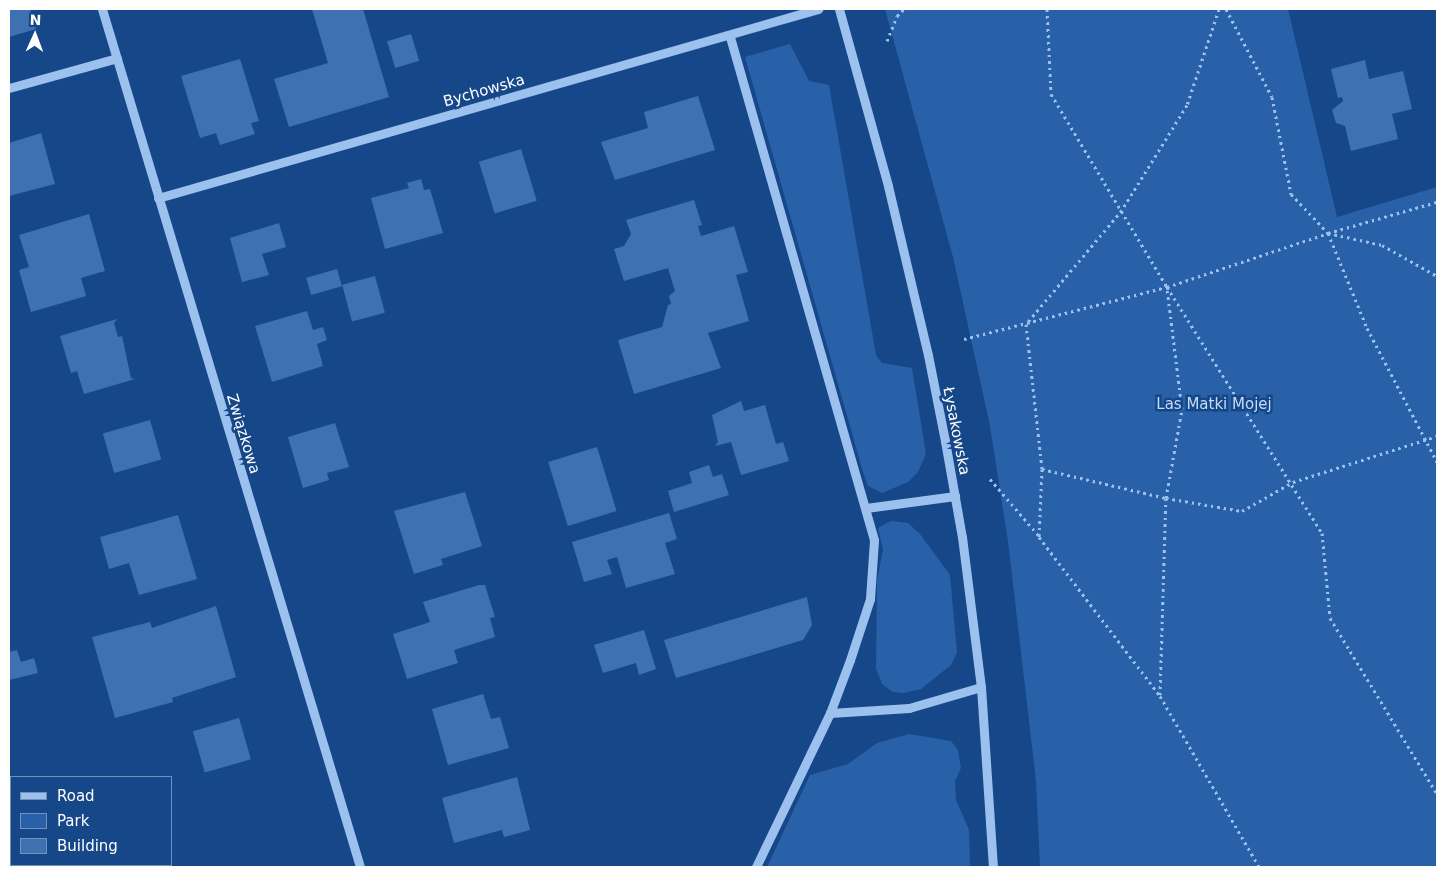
<!DOCTYPE html>
<html>
<head>
<meta charset="utf-8">
<style>
	body { margin:0 }
	#map { position:relative; width:1446px; height:876px; overflow:hidden; background:#164789; font-family:"DejaVu Sans",sans-serif }
	div>[style] { position:absolute }
	.green>* { inset:0; background:#2861a8 }
	.building>* { inset:0; background:#3e71b2; transform-origin:0 0 }
	.path>* { height:3px; margin-top:-1.5px; transform-origin:0; background:repeating-linear-gradient(90deg,#9dc1ef 0 2.5px,transparent 0 6.5px) }
	.minor>* { height:9px; margin:-4.5px; padding:0 4.5px; transform-origin:4.5px; border-radius:4.5px; background:#9dc1ef }
	span { translate:-50% -50%; white-space:nowrap; text-align:center; line-height:1.15; -webkit-text-stroke:5px #164789; paint-order:stroke }
	.street-label { font-size:15px; color:#fff }
	.park-label { font-size:15px; color:#c3dcfb }
	.frame { position:absolute; inset:0; border:10px solid #fff; pointer-events:none }
	.legend { position:absolute; left:10px; top:776px; width:162px; height:90px; box-sizing:border-box; background:#164789; border:1px solid #7391b8; margin:0; padding:6px 9px; list-style:none; font-size:15px; color:#fff }
	.legend li { display:flex; align-items:center; gap:10px; height:25px }
	.legend b { width:25px; border:1px solid #7391b8 }
	.north { position:absolute; left:10px; top:10px; width:50px; height:50px; -webkit-text-stroke:4px #164789; paint-order:stroke; rotate:2deg; font-size:14px; font-weight:700; line-height:20px; text-align:center; color:#fff }
	.north::after { content:''; display:block; margin:auto; width:18px; height:22px; background:#fff; clip-path:polygon(50% 0,100% 100%,50% 72%,0 100%) }
</style>
</head>
<body>
<div id="map">
	<div class="green">
		<i style="clip-path:polygon(885px 9px,1288px 9px,1337px 217px,1437px 187px,1437px 867px,1040px 867px,1036px 781px,1008px 541px,990px 426px,953px 257px)"></i>
		<i style="clip-path:polygon(790px 44px,809px 81px,829px 85px,876px 355px,882px 363px,912px 368px,926px 454px,918px 472px,908px 482px,882px 493px,868px 486px,863px 472px,745px 57px)"></i>
		<i style="clip-path:polygon(891px 521px,908px 523px,920px 534px,950px 575px,957px 653px,951px 665px,921px 689px,903px 693px,893px 692px,882px 684px,876px 668px,877px 581px,883px 550px,878px 528px)"></i>
		<i style="clip-path:polygon(909px 734px,951px 741px,958px 750px,961px 768px,955px 781px,956px 800px,969px 830px,970px 867px,767px 867px,810px 775px,848px 764px,877px 743px)"></i>
	</div>
	<div class="building">
		<i style="clip-path:polygon(9px 9px,30px 9px,36px 29px,9px 37px)"></i>
		<i style="clip-path:polygon(312px 9px,363px 9px,389px 97px,289px 127px,274px 79px,328px 63px)"></i>
		<i style="left:411px;top:34px;width:28px;height:25px;rotate:73deg"></i>
		<i style="clip-path:polygon(240px 59px,259px 121px,251px 123px,255px 134px,220px 145px,216px 133px,200px 138px,181px 76px)"></i>
		<i style="clip-path:polygon(1365px 60px,1369px 79px,1403px 71px,1412px 109px,1392px 114px,1398px 139px,1351px 151px,1345px 126px,1336px 123px,1332px 110px,1343px 101px,1342px 97px,1338px 98px,1331px 69px)"></i>
		<i style="clip-path:polygon(698px 96px,715px 150px,615px 180px,601px 142px,648px 128px,644px 112px)"></i>
		<i style="clip-path:polygon(41px 133px,55px 184px,9px 196px,9px 143px)"></i>
		<i style="left:521px;top:149px;width:54px;height:44px;rotate:73deg"></i>
		<i style="clip-path:polygon(421px 179px,424px 190px,430px 189px,443px 233px,385px 249px,371px 198px,409px 188px,407px 183px)"></i>
		<i style="clip-path:polygon(694px 200px,702px 225px,698px 226px,701px 236px,734px 226px,748px 272px,736px 275px,749px 321px,708px 333px,721px 368px,634px 394px,618px 340px,662px 327px,668px 305px,671px 304px,669px 296px,675px 291px,668px 268px,624px 281px,614px 249px,624px 246px,631px 234px,626px 220px)"></i>
		<i style="clip-path:polygon(89px 214px,105px 271px,81px 278px,86px 296px,31px 312px,19px 270px,29px 267px,19px 235px)"></i>
		<i style="clip-path:polygon(279px 223px,286px 247px,262px 254px,269px 275px,242px 282px,230px 238px)"></i>
		<i style="left:337px;top:269px;width:18px;height:32px;rotate:74deg"></i>
		<i style="left:375px;top:276px;width:38px;height:34px;rotate:75deg"></i>
		<i style="clip-path:polygon(307px 311px,313px 330px,323px 327px,327px 340px,317px 344px,323px 366px,272px 382px,255px 326px)"></i>
		<i style="clip-path:polygon(117px 319px,114px 323px,118px 337px,122px 336px,131px 378px,135px 379px,84px 394px,77px 371px,71px 373px,60px 336px)"></i>
		<i style="clip-path:polygon(741px 401px,744px 411px,765px 405px,776px 444px,783px 442px,789px 461px,741px 475px,731px 442px,715px 446px,718px 442px,712px 415px)"></i>
		<i style="left:150px;top:420px;width:41px;height:49px;rotate:74deg"></i>
		<i style="clip-path:polygon(335px 423px,349px 467px,327px 473px,329px 480px,303px 488px,288px 437px)"></i>
		<i style="left:597px;top:447px;width:67px;height:51px;rotate:73deg"></i>
		<i style="clip-path:polygon(709px 465px,713px 477px,722px 474px,729px 495px,674px 512px,668px 491px,692px 483px,689px 472px)"></i>
		<i style="clip-path:polygon(465px 492px,482px 546px,441px 559px,443px 565px,414px 574px,394px 511px)"></i>
		<i style="clip-path:polygon(669px 513px,677px 539px,665px 543px,675px 574px,626px 588px,617px 557px,607px 560px,612px 574px,584px 582px,572px 542px)"></i>
		<i style="clip-path:polygon(178px 515px,197px 579px,139px 595px,129px 563px,109px 569px,100px 537px)"></i>
		<i style="clip-path:polygon(479px 585px,485px 585px,495px 617px,490px 618px,495px 637px,454px 650px,458px 663px,407px 679px,393px 634px,430px 622px,423px 602px)"></i>
		<i style="clip-path:polygon(807px 597px,812px 625px,803px 640px,676px 678px,664px 640px)"></i>
		<i style="clip-path:polygon(216px 606px,236px 677px,172px 698px,173px 702px,115px 718px,92px 637px,150px 622px,152px 628px)"></i>
		<i style="clip-path:polygon(644px 630px,656px 669px,639px 675px,636px 663px,603px 673px,594px 645px)"></i>
		<i style="clip-path:polygon(17px 650px,21px 662px,34px 658px,38px 673px,9px 680px,9px 652px)"></i>
		<i style="clip-path:polygon(483px 694px,491px 719px,500px 717px,509px 748px,448px 765px,432px 709px)"></i>
		<i style="left:239px;top:718px;width:43px;height:48px;rotate:74deg"></i>
		<i style="clip-path:polygon(517px 777px,530px 830px,504px 837px,502px 830px,454px 843px,442px 798px)"></i>
		<i style="left:92px;top:865px;width:54px;height:2px"></i>
	</div>
	<div class="path">
		<i style="left:1047px;top:9px;width:85px;rotate:87.3deg"></i>
		<i style="left:1051px;top:94px;width:225px;rotate:59deg"></i>
		<i style="left:1167px;top:287px;width:291px;rotate:57.8deg"></i>
		<i style="left:1322px;top:533px;width:85px;rotate:84.6deg"></i>
		<i style="left:1330px;top:618px;width:206px;rotate:58.7deg"></i>
		<i style="left:1219px;top:9px;width:101px;rotate:108.4deg"></i>
		<i style="left:1187px;top:105px;width:123px;rotate:121.8deg"></i>
		<i style="left:1122px;top:210px;width:149px;rotate:130.1deg"></i>
		<i style="left:1026px;top:324px;width:146px;rotate:83.7deg"></i>
		<i style="left:1042px;top:469px;width:68px;rotate:92.5deg"></i>
		<i style="left:1039px;top:537px;width:200px;rotate:52.7deg"></i>
		<i style="left:1160px;top:696px;width:198px;rotate:59.9deg"></i>
		<i style="left:1226px;top:9px;width:99px;rotate:62.4deg"></i>
		<i style="left:1272px;top:97px;width:99px;rotate:78.9deg"></i>
		<i style="left:1291px;top:194px;width:54px;rotate:46.5deg"></i>
		<i style="left:1328px;top:233px;width:55px;rotate:12.5deg"></i>
		<i style="left:1382px;top:245px;width:63px;rotate:29.4deg"></i>
		<i style="left:887px;top:41px;width:27px;rotate:-68deg"></i>
		<i style="left:897px;top:16px;width:10px;rotate:-45deg"></i>
		<i style="left:1328px;top:233px;width:103px;rotate:67.7deg"></i>
		<i style="left:1367px;top:328px;width:151px;rotate:62.4deg"></i>
		<i style="left:964px;top:339px;width:210px;rotate:-14.4deg"></i>
		<i style="left:1167px;top:287px;width:170px;rotate:-18.5deg"></i>
		<i style="left:1328px;top:233px;width:113px;rotate:-15.9deg"></i>
		<i style="left:1042px;top:469px;width:127px;rotate:13.2deg"></i>
		<i style="left:1166px;top:498px;width:77px;rotate:9.7deg"></i>
		<i style="left:1242px;top:511px;width:59px;rotate:-29.6deg"></i>
		<i style="left:1293px;top:482px;width:151px;rotate:-17.7deg"></i>
		<i style="left:990px;top:479px;width:75px;rotate:49.3deg"></i>
		<i style="left:1160px;top:695px;width:197px;rotate:-88.3deg"></i>
		<i style="left:1166px;top:498px;width:90px;rotate:-79.8deg"></i>
		<i style="left:1182px;top:409px;width:121px;rotate:-97.1deg"></i>
	</div>
	<div class="minor">
		<i style="left:102px;top:9px;width:896px;rotate:73.26deg"></i>
		<i style="left:839px;top:9px;width:184px;rotate:74.5deg"></i>
		<i style="left:888px;top:186px;width:174px;rotate:76.7deg"></i>
		<i style="left:928px;top:355px;width:88px;rotate:78.8deg"></i>
		<i style="left:945px;top:441px;width:97px;rotate:80deg"></i>
		<i style="left:962px;top:537px;width:151px;rotate:82.8deg"></i>
		<i style="left:981px;top:687px;width:180px;rotate:86.2deg"></i>
		<i style="left:730px;top:37px;width:523px;rotate:74.02deg"></i>
		<i style="left:874px;top:540px;width:59px;rotate:93.9deg"></i>
		<i style="left:870px;top:599px;width:64px;rotate:108.2deg"></i>
		<i style="left:850px;top:660px;width:57px;rotate:110.7deg"></i>
		<i style="left:830px;top:713px;width:171px;rotate:115.7deg"></i>
		<i style="left:9px;top:88px;width:112px;rotate:-15.5deg"></i>
		<i style="left:158px;top:198px;width:687px;rotate:-15.98deg"></i>
		<i style="left:866px;top:508px;width:90px;rotate:-7.7deg"></i>
		<i style="left:830px;top:713px;width:79px;rotate:-3.6deg"></i>
		<i style="left:909px;top:708px;width:75px;rotate:-16.3deg"></i>
	</div>
	<div class="street-label">
		<span style="left:484px;top:91px;rotate:-16deg">Bychowska</span>
		<span style="left:956px;top:431px;rotate:79deg">Łysakowska</span>
		<span style="left:243px;top:434px;rotate:73deg">Związkowa</span>
	</div>
	<div class="park-label">
		<span style="left:1214px;top:405px">Las Matki Mojej</span>
	</div>
	<div class="frame"></div>
	<ul class="legend">
	<li><b style="height:6px;background:#9dc1ef"></b>Road</li>
	<li><b style="height:14px;background:#2861a8"></b>Park</li>
	<li><b style="height:14px;background:#3e71b2"></b>Building</li>
	</ul>
	<div class="north">N</div>
</div>
</body>
</html>
